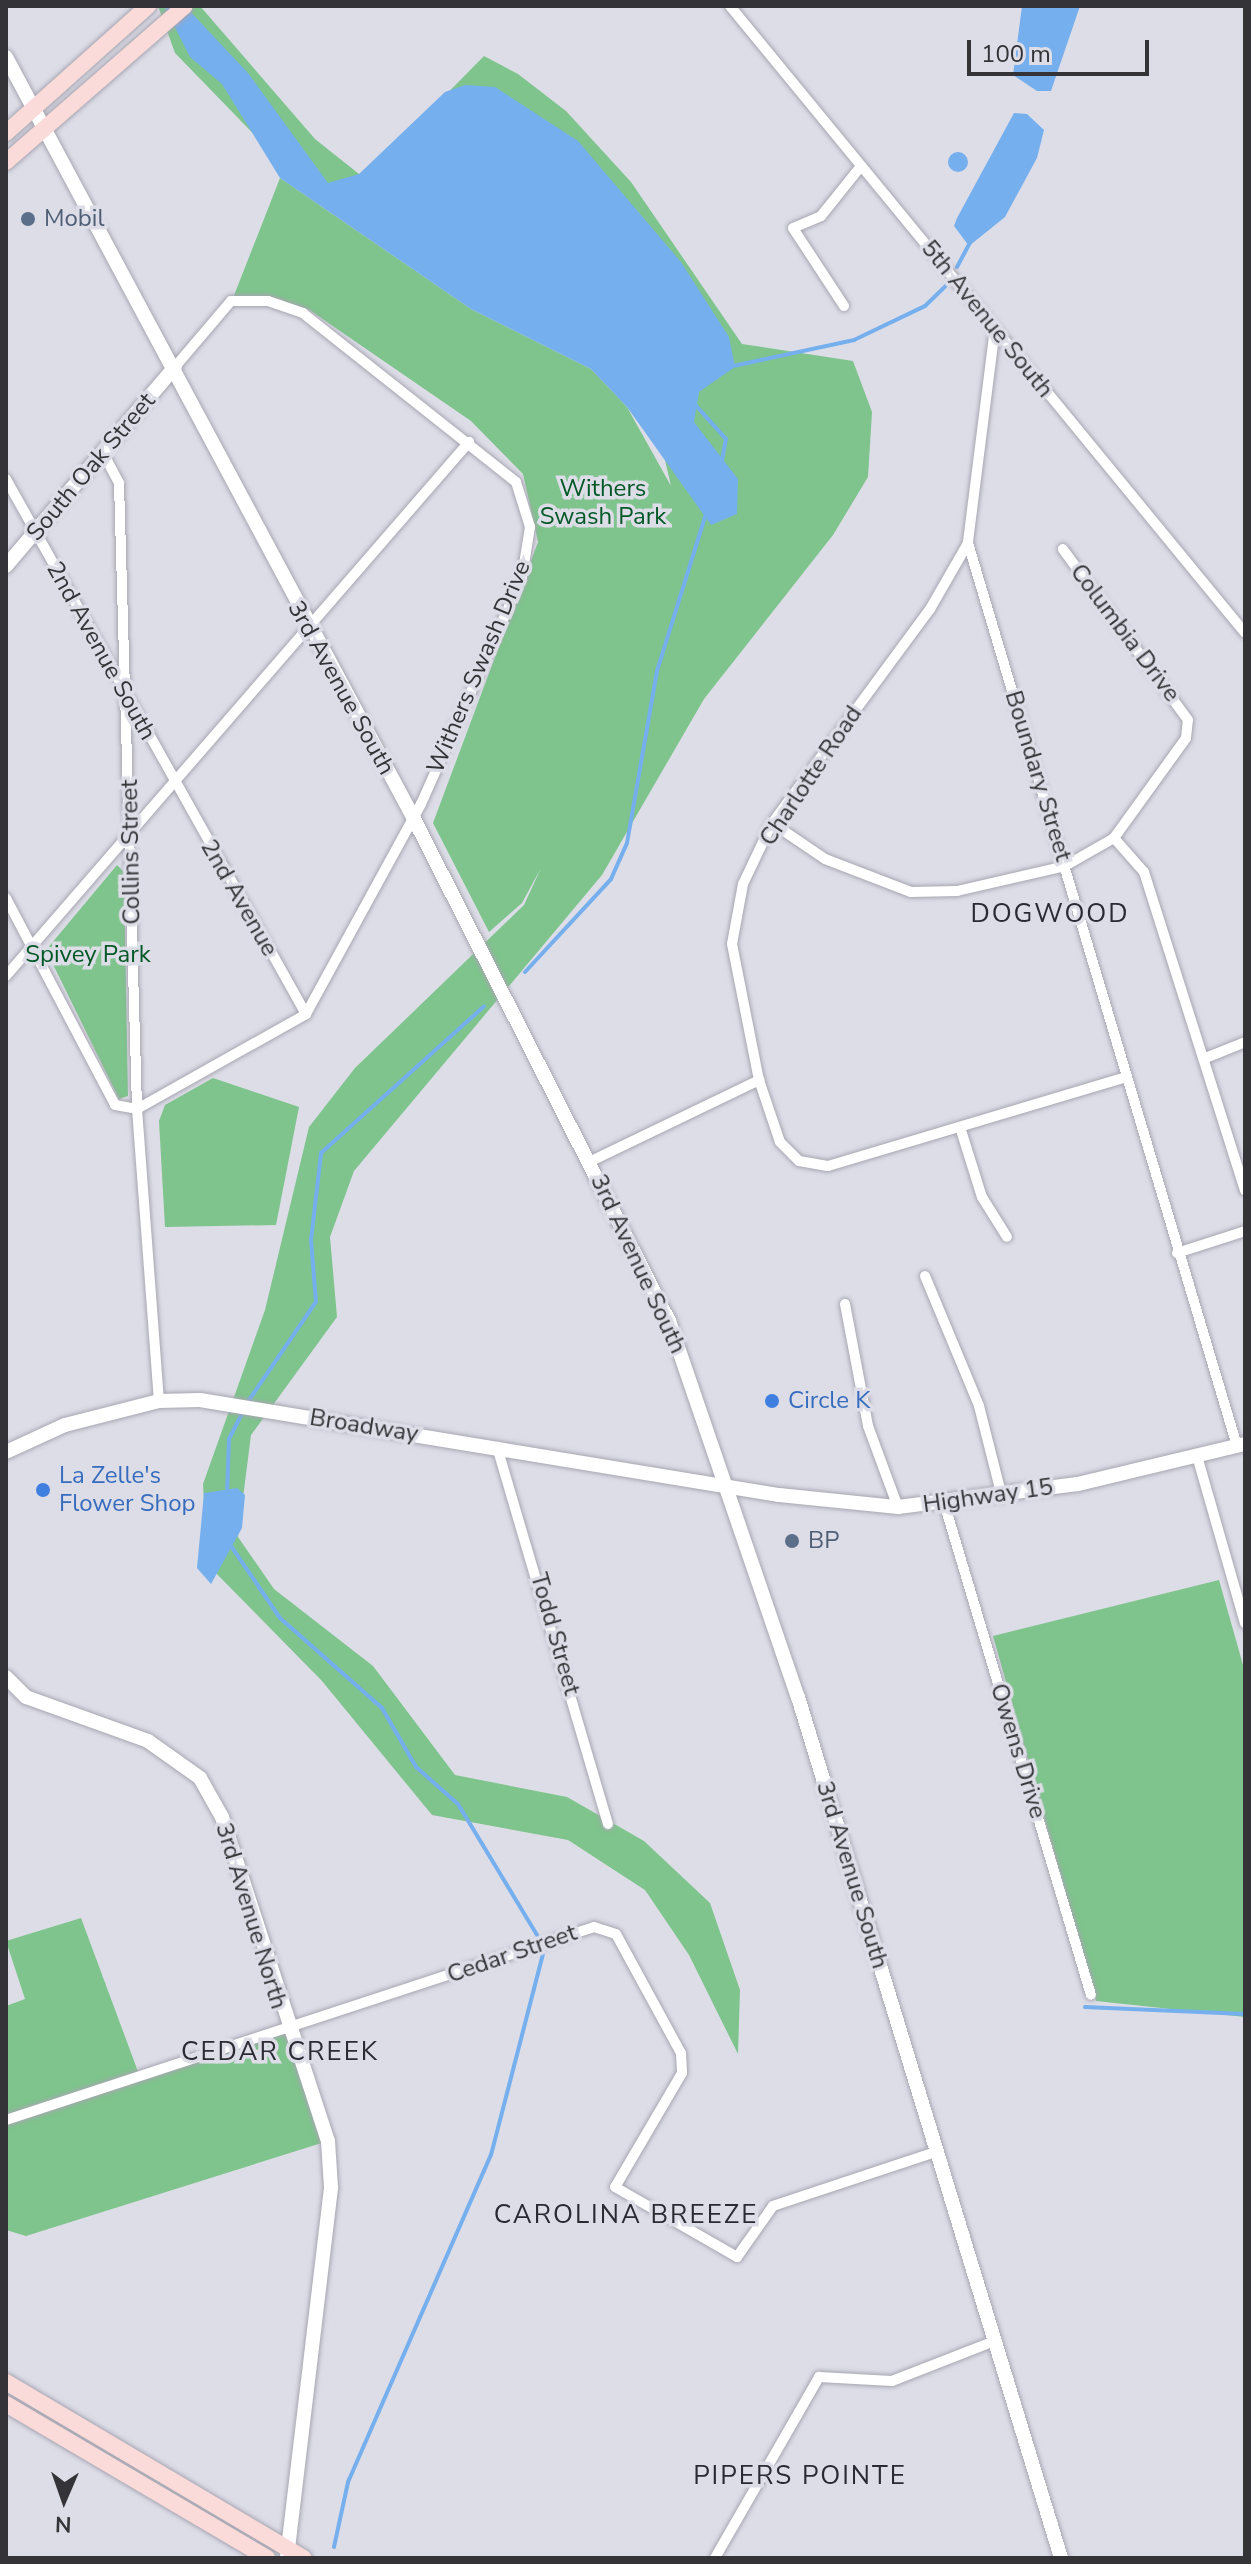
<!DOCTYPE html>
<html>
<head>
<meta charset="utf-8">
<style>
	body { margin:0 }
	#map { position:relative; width:1251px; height:2564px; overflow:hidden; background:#dddde8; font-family:"Nunito Sans",sans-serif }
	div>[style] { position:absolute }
	.green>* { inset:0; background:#7ec48c }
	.water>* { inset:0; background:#76afed }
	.round { border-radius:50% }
	.stream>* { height:4px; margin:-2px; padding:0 2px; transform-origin:2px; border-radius:2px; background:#76afed }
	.roads { filter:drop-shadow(0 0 2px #a7a6b1) drop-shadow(0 0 2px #a7a6b1) }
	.street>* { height:10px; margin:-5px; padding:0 5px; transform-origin:5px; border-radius:5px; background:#fff }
	.secondary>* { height:14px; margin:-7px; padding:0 7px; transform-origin:7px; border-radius:7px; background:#fff }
	.primary>* { height:16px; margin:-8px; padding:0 8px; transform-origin:8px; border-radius:8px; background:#fadbda }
	.dots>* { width:22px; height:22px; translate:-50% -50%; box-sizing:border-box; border:4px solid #dddde8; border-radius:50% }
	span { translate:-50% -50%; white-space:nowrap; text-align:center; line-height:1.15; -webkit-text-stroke:7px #dddde8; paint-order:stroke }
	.service-label { font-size:24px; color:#4e5e75 }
	.left { translate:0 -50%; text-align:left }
	.street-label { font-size:24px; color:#343438 }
	.park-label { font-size:24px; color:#015825 }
	.shop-label { font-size:24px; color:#366cbe }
	.neighbourhood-label { font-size:26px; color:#2b2a33; letter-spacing:2px }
	.frame { position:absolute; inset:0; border:8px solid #343438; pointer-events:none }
	.north { position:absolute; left:24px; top:2460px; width:80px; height:80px; -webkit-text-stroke:6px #dddde8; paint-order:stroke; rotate:182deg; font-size:22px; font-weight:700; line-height:32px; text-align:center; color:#343438 }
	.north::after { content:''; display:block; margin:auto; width:28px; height:36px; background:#343438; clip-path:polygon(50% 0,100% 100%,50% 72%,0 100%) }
	.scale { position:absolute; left:967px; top:40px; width:182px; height:36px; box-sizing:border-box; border:4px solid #343438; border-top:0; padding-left:10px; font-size:24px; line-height:28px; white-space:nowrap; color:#343438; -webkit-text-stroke:6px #dddde8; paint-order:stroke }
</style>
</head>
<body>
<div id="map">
	<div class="green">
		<i style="clip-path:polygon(158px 6px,200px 6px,315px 139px,364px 178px,484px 56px,518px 74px,566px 111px,631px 182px,742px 344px,853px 361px,872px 412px,868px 477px,833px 535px,704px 699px,602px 875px,354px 1171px,330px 1237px,337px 1317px,251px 1435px,238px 1537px,274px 1589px,373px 1666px,455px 1775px,567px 1797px,644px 1841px,710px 1903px,740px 1990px,738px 2054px,689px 1955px,645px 1890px,568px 1840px,432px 1815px,322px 1681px,207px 1564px,203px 1484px,265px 1310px,309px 1127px,355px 1068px,524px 905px,541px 868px,522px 903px,489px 932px,433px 823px,538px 542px,523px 474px,471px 421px,308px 309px,233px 298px,280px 178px,471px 309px,591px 369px,627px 407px,671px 486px,659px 434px,568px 344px,268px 149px,175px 53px)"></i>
		<i style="clip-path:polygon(117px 865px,124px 872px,128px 1096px,119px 1099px,46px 950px)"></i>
		<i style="clip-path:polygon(213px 1078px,299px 1107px,276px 1225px,165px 1227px,159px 1121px,165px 1105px)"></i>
		<i style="clip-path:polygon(1219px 1580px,1245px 1672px,1245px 2017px,1096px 2001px,993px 1636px)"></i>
		<i style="clip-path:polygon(81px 1918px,140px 2077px,286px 2028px,328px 2141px,26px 2236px,6px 2230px,6px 2006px,25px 1999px,6px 1941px)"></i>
	</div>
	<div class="water">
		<i style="clip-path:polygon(164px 6px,185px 6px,248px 73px,328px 183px,359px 174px,445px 92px,465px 85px,495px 87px,578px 141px,681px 262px,729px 337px,735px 367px,699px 392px,694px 422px,738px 479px,737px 514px,711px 525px,627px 407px,591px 369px,471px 309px,280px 178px,222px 84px,190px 57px)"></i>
		<i style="clip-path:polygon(1022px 6px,1080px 6px,1051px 91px,1037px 91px,1013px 75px)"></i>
		<i style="clip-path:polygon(1014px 113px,1027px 114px,1044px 130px,1037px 158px,1005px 217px,969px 246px,954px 226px,957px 218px)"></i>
		<i class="round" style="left:948px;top:152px;width:20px;height:20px"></i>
		<i style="clip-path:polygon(237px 1488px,245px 1495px,242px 1528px,211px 1584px,197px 1568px,204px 1493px)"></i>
	</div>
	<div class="stream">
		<i style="left:957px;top:267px;width:30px;rotate:-62deg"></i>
		<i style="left:733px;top:366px;width:124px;rotate:-12.1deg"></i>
		<i style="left:854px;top:340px;width:79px;rotate:-25.6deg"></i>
		<i style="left:925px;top:306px;width:30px;rotate:-44deg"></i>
		<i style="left:690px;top:399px;width:54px;rotate:48deg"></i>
		<i style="left:726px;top:439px;width:25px;rotate:101deg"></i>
		<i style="left:525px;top:972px;width:127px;rotate:-47.2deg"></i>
		<i style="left:611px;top:879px;width:39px;rotate:-66deg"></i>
		<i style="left:627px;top:843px;width:175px;rotate:-80.1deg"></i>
		<i style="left:657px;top:671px;width:164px;rotate:-72.7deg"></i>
		<i style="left:247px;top:1403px;width:122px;rotate:-55.7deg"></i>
		<i style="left:316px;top:1302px;width:62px;rotate:-94.6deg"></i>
		<i style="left:311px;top:1240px;width:88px;rotate:-83.4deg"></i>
		<i style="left:321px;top:1153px;width:219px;rotate:-42deg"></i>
		<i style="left:227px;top:1495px;width:56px;rotate:-88deg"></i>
		<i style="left:229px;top:1439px;width:31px;rotate:-63deg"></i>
		<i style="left:231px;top:1546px;width:87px;rotate:55.8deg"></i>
		<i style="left:280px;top:1618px;width:136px;rotate:41.4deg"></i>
		<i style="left:382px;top:1708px;width:68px;rotate:60deg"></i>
		<i style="left:416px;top:1767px;width:56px;rotate:41.4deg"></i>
		<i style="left:458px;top:1804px;width:153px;rotate:58.9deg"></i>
		<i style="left:1085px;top:2007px;width:160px;rotate:2.5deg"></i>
		<i style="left:334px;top:2547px;width:66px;rotate:-77.8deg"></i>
		<i style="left:348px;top:2482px;width:357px;rotate:-66.4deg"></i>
		<i style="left:491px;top:2155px;width:208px;rotate:-75.5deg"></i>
	</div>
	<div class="roads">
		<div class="street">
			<i style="left:730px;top:6px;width:811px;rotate:50.6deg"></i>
			<i style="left:844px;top:306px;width:93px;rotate:-123.2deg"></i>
			<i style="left:793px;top:228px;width:30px;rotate:-23deg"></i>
			<i style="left:821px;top:216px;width:64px;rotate:-51.3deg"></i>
			<i style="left:995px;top:328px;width:217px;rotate:97.2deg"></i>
			<i style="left:968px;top:543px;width:942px;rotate:73.41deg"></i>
			<i style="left:102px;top:451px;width:36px;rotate:62deg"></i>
			<i style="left:119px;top:483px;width:626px;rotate:88.35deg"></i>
			<i style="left:137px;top:1109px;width:293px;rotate:85.7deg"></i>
			<i style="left:6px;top:479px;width:613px;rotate:60.72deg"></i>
			<i style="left:968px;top:543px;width:76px;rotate:119.9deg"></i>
			<i style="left:930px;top:609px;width:266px;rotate:126.4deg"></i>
			<i style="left:772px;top:823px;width:68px;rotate:115.4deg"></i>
			<i style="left:743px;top:884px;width:61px;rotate:100.4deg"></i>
			<i style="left:732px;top:944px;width:139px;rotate:78.8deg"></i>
			<i style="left:759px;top:1080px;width:65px;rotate:71.3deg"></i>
			<i style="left:780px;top:1142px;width:27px;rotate:45deg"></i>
			<i style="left:799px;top:1161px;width:29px;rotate:10deg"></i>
			<i style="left:828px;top:1166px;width:311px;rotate:-16.6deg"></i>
			<i style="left:772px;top:823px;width:64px;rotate:34.2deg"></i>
			<i style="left:825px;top:859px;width:92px;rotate:21deg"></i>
			<i style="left:911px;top:892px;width:46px;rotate:-1.2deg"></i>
			<i style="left:957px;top:891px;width:111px;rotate:-13deg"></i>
			<i style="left:1065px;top:866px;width:56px;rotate:-29.7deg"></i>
			<i style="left:1114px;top:838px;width:123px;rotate:-54.2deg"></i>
			<i style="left:1186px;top:738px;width:18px;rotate:-84deg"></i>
			<i style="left:1188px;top:720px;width:212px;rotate:-126.2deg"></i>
			<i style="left:1114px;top:838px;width:45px;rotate:48.6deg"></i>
			<i style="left:1144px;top:872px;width:334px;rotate:72.4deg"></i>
			<i style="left:6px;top:898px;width:234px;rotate:62.2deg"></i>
			<i style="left:115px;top:1105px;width:22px;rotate:10deg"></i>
			<i style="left:137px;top:1109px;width:194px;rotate:-29.3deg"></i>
			<i style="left:306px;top:1014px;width:239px;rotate:-61.3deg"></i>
			<i style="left:421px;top:804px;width:248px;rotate:-66deg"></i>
			<i style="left:522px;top:577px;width:51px;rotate:-80.9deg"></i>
			<i style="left:530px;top:527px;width:47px;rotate:-107.3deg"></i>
			<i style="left:516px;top:482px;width:272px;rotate:-141.6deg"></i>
			<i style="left:303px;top:313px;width:37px;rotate:-161deg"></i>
			<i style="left:268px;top:301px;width:37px;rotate:180deg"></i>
			<i style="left:231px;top:301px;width:87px;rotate:130.3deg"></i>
			<i style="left:6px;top:976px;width:707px;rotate:-49.07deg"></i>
			<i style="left:1208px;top:1057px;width:40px;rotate:-22deg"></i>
			<i style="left:960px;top:1127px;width:73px;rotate:72.6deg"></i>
			<i style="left:982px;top:1197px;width:47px;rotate:58deg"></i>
			<i style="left:591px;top:1161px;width:187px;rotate:-25.7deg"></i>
			<i style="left:1177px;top:1253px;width:71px;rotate:-17.9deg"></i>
			<i style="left:925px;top:1276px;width:141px;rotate:67.4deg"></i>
			<i style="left:979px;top:1406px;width:94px;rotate:75.8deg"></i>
			<i style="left:845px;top:1304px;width:124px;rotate:79.3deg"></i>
			<i style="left:868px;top:1426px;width:86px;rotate:69.7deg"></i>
			<i style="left:497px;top:1447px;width:393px;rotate:73.6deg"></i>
			<i style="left:1197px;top:1456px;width:174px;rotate:74deg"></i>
			<i style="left:945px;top:1506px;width:510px;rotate:73.38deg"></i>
			<i style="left:6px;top:2120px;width:619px;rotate:-18.17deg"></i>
			<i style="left:594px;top:1927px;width:23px;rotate:18deg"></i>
			<i style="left:616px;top:1934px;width:136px;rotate:61.4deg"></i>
			<i style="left:681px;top:2053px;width:20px;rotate:87deg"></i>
			<i style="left:682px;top:2073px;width:132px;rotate:120.4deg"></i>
			<i style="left:615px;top:2187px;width:141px;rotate:29.8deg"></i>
			<i style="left:737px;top:2257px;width:62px;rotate:-54.8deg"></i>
			<i style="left:773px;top:2206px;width:171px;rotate:-18.4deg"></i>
			<i style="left:715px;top:2558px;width:209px;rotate:-60.1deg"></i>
			<i style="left:819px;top:2377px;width:73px;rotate:3.1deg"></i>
			<i style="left:892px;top:2381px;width:107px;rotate:-21.3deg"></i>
		</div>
		<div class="secondary">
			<i style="left:6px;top:57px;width:864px;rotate:61.83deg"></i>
			<i style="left:414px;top:819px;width:563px;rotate:63.07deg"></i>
			<i style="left:669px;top:1321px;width:398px;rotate:71.1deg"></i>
			<i style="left:798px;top:1697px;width:900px;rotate:73.01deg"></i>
			<i style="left:6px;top:566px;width:261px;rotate:-49.7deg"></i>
			<i style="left:6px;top:1452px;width:65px;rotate:-24.6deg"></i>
			<i style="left:65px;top:1425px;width:97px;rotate:-14.3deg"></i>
			<i style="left:159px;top:1401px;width:41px;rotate:-1.4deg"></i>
			<i style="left:200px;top:1400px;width:587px;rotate:9.32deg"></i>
			<i style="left:779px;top:1495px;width:120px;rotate:5.8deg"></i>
			<i style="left:898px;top:1507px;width:181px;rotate:-7.3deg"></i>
			<i style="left:1078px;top:1484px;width:172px;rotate:-13.5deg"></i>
			<i style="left:6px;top:1677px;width:28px;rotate:45deg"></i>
			<i style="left:26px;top:1697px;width:130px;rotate:19.8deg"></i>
			<i style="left:148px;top:1741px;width:64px;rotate:35.4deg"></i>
			<i style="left:200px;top:1778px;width:45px;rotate:60.6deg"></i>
			<i style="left:222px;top:1817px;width:341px;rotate:71.9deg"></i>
			<i style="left:328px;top:2141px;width:47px;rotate:86.3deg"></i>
			<i style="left:331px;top:2188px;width:373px;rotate:96.8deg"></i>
		</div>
		<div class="primary">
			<i style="left:6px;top:133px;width:191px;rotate:-41.8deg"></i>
			<i style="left:6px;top:162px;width:237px;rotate:-41.1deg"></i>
			<i style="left:6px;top:2382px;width:346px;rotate:30.6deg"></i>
			<i style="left:6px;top:2404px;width:303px;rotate:30.5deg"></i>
		</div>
	</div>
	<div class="dots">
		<i style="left:28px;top:219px;background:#5c6f8a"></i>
		<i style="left:772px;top:1401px;background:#3f7fe0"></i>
		<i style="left:43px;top:1490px;background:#3f7fe0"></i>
		<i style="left:792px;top:1541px;background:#5c6f8a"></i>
	</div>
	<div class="service-label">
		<span class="left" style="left:44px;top:219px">Mobil</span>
		<span class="left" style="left:808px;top:1541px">BP</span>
	</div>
	<div class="street-label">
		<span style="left:987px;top:319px;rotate:51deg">5th Avenue South</span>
		<span style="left:91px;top:467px;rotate:-50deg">South Oak Street</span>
		<span style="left:1125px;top:633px;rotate:53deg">Columbia Drive</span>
		<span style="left:101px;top:651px;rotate:61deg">2nd Avenue South</span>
		<span style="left:479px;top:667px;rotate:-67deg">Withers Swash Drive</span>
		<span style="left:341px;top:688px;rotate:61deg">3rd Avenue South</span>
		<span style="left:811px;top:776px;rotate:-56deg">Charlotte Road</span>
		<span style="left:1038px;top:776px;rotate:73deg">Boundary Street</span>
		<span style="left:131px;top:852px;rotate:-91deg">Collins Street</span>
		<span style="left:239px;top:898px;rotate:60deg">2nd Avenue</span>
		<span style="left:638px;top:1264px;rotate:65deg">3rd Avenue South</span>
		<span style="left:364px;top:1426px;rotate:9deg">Broadway</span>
		<span style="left:988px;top:1496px;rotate:-8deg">Highway 15</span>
		<span style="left:555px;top:1634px;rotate:74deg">Todd Street</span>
		<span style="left:1018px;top:1751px;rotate:73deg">Owens Drive</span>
		<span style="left:852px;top:1875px;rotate:73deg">3rd Avenue South</span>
		<span style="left:251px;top:1916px;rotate:73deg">3rd Avenue North</span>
		<span style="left:512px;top:1954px;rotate:-19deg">Cedar Street</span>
	</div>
	<div class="park-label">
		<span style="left:603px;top:503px">Withers<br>Swash Park</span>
		<span style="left:88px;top:955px">Spivey Park</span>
	</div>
	<div class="shop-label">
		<span class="left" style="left:788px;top:1401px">Circle K</span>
		<span class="left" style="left:59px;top:1490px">La Zelle's<br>Flower Shop</span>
	</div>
	<div class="neighbourhood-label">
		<span style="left:1050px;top:914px">DOGWOOD</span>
		<span style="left:280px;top:2052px">CEDAR CREEK</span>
		<span style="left:626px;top:2215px">CAROLINA BREEZE</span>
		<span style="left:800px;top:2476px">PIPERS POINTE</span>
	</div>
	<div class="frame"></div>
	<div class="north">N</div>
	<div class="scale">100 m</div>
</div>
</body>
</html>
